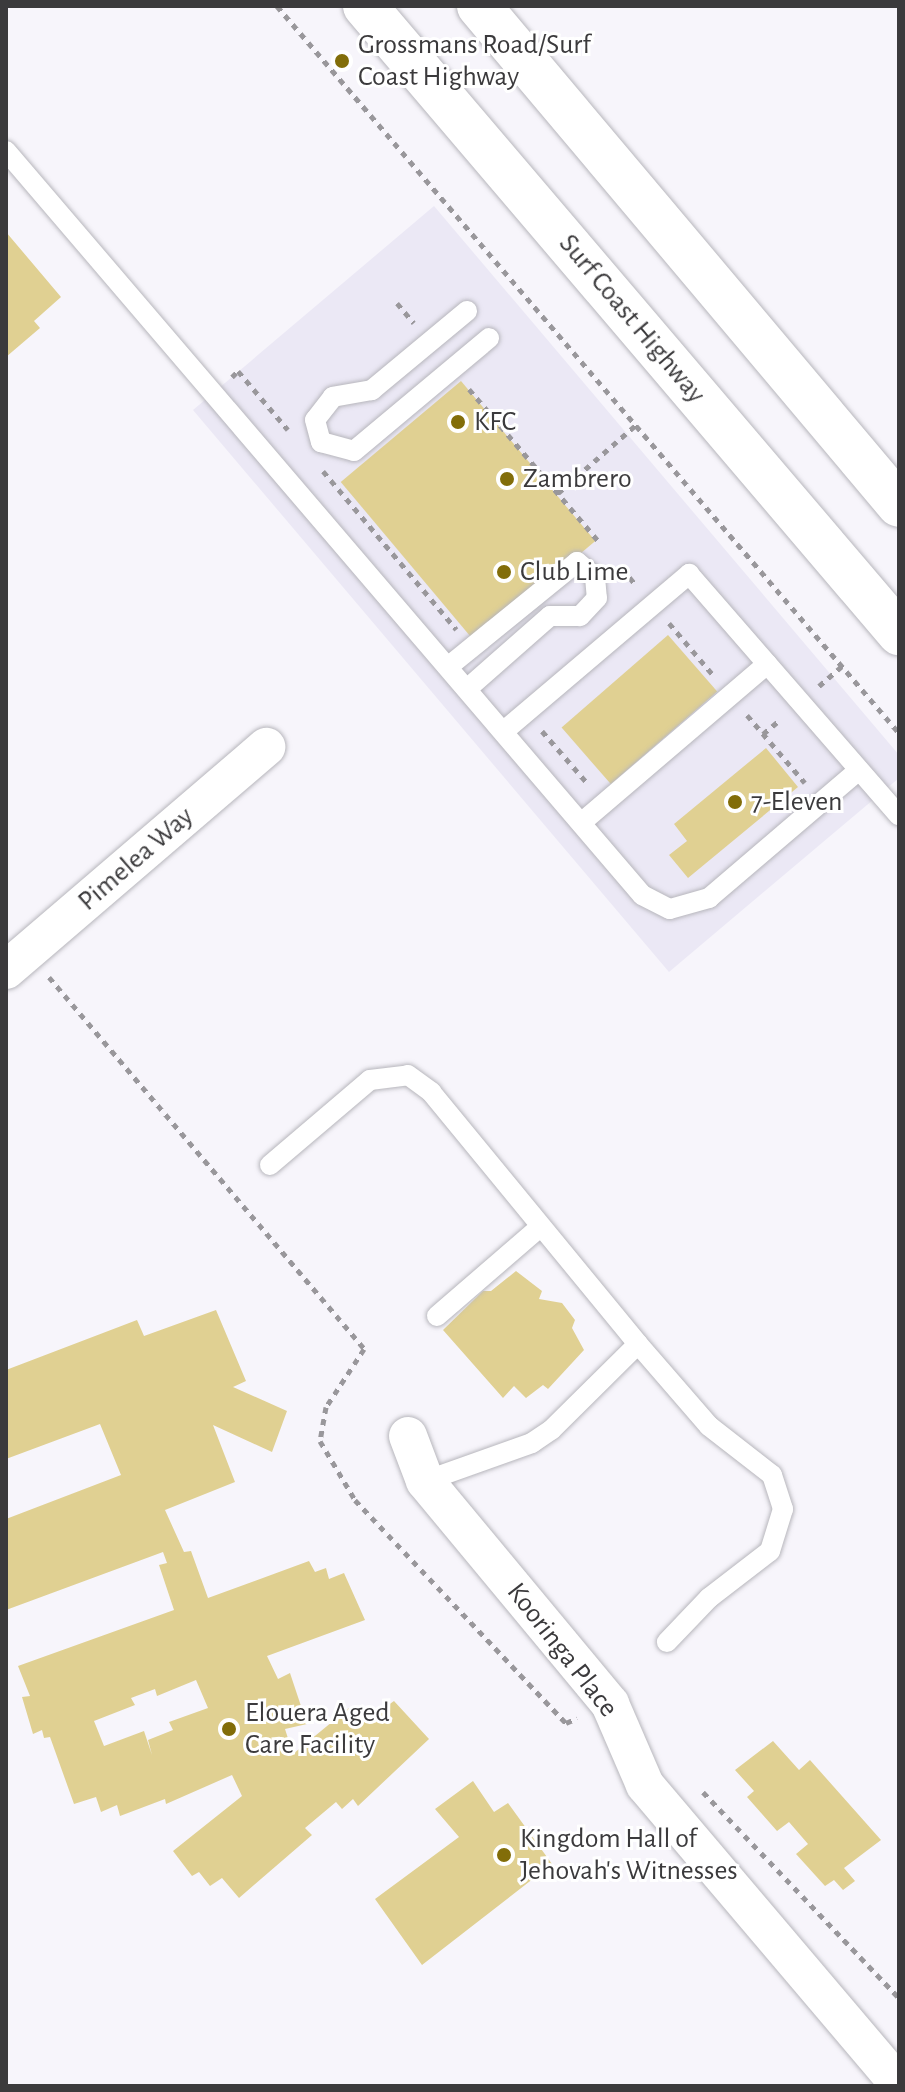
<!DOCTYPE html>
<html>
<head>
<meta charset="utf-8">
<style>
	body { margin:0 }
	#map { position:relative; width:905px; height:2092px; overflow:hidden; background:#f7f5fb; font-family:"Alegreya Sans",sans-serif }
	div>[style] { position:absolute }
	.built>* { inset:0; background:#ebe8f5 }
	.building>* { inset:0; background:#e0d092; transform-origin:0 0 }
	.path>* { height:5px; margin-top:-2.5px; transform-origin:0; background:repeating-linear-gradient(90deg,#99979b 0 6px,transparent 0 12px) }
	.roads { filter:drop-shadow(0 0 2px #b7b6bc) drop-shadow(0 0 2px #b7b6bc) }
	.lane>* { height:20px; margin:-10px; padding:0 10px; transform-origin:10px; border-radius:10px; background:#fff }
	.street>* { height:38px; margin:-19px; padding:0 19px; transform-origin:19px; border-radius:19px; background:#fff }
	.primary>* { height:44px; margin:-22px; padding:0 22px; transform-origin:22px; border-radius:22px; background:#fff }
	.dots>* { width:22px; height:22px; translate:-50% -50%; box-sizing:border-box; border:4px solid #fff; border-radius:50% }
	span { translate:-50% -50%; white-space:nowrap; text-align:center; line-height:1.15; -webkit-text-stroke:6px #fff; paint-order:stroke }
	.poi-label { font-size:28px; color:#3b3a3c }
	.left { translate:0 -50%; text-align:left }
	.street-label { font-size:28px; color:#3b3a3c }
	.frame { position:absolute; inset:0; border:8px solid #3b3a3c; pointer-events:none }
</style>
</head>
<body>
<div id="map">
	<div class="built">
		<i style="clip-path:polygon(434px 206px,899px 755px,899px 778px,669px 972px,193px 410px)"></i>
	</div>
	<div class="building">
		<i style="clip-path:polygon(6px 232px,61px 297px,34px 321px,40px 328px,6px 357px)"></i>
		<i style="left:461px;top:381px;width:209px;height:157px;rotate:50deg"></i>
		<i style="left:668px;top:635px;width:75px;height:141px;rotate:49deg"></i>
		<i style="clip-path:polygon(766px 748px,798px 787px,688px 878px,669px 855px,687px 841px,674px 824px)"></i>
		<i style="clip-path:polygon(516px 1271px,542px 1291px,539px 1299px,562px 1303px,575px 1320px,572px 1328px,584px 1350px,548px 1389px,543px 1385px,526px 1398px,514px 1386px,503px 1398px,443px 1330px,483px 1291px,491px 1291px)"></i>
		<i style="clip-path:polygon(evenodd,216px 1310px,246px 1381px,233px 1387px,287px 1411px,272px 1452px,213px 1425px,235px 1482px,165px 1510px,184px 1552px,191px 1551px,208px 1598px,309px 1561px,315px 1572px,326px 1568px,329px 1579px,344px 1573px,365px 1620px,267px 1656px,278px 1679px,290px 1673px,307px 1724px,285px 1729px,293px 1754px,349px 1708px,359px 1718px,371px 1707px,377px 1713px,394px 1701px,429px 1739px,358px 1806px,353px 1799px,342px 1809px,336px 1802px,305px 1828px,312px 1835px,239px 1898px,222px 1878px,210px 1886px,199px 1872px,192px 1876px,173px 1851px,242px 1796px,232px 1775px,166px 1804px,165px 1799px,120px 1816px,117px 1805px,101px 1812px,96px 1797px,74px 1804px,50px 1737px,44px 1738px,42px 1730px,33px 1734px,22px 1697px,30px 1696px,18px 1666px,174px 1610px,159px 1565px,167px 1563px,163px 1552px,6px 1610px,6px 1519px,121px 1475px,100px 1424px,6px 1459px,6px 1370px,137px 1320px,144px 1336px,216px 1310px,196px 1680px,208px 1708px,169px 1722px,173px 1730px,148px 1740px,152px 1755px,144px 1731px,104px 1746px,94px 1721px,135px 1705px,131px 1698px,155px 1689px,157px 1696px,196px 1680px)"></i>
		<i style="clip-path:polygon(773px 1741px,799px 1770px,810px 1760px,881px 1840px,844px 1868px,855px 1881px,843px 1890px,834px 1880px,825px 1886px,796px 1854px,808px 1844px,789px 1822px,777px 1831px,747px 1797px,754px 1791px,735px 1770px)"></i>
		<i style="clip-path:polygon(473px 1781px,494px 1812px,508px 1803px,552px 1864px,422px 1965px,375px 1899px,459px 1837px,435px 1809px)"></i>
	</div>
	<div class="path">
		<i style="left:277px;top:6px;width:957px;rotate:49.45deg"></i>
		<i style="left:397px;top:303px;width:26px;rotate:50deg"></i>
		<i style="left:232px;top:377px;width:8px;rotate:-45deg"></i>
		<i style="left:238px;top:371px;width:77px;rotate:49.7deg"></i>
		<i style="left:469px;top:389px;width:202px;rotate:49.6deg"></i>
		<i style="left:323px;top:471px;width:207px;rotate:49.9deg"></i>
		<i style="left:558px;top:493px;width:105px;rotate:-41.1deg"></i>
		<i style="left:622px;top:568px;width:22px;rotate:51deg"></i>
		<i style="left:669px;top:623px;width:70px;rotate:49.7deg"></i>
		<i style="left:819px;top:686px;width:30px;rotate:-41deg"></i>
		<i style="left:747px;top:715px;width:89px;rotate:49.5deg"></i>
		<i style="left:542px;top:731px;width:70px;rotate:49deg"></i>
		<i style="left:763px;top:734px;width:23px;rotate:-40deg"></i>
		<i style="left:49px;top:977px;width:487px;rotate:49.7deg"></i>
		<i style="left:364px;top:1349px;width:69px;rotate:123.2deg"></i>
		<i style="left:326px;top:1407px;width:35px;rotate:100deg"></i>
		<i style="left:320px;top:1441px;width:69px;rotate:59.3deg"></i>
		<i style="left:355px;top:1500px;width:307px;rotate:46.6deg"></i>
		<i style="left:566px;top:1723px;width:12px;rotate:-24deg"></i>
		<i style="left:703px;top:1792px;width:284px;rotate:46.4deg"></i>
	</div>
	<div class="roads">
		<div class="lane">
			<i style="left:6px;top:151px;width:979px;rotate:49.47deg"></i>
			<i style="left:642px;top:895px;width:31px;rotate:27deg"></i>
			<i style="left:670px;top:909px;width:41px;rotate:-15.8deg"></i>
			<i style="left:709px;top:898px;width:197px;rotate:-40.5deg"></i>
			<i style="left:467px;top:311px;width:124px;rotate:140.3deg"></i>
			<i style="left:372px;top:390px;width:40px;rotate:170deg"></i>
			<i style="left:333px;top:397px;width:29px;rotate:128deg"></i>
			<i style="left:315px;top:420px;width:23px;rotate:75deg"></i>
			<i style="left:321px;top:442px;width:34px;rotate:15deg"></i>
			<i style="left:354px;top:451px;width:176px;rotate:-39.9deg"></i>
			<i style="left:449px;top:666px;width:165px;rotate:-39.1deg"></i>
			<i style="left:577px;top:562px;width:23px;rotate:40deg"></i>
			<i style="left:595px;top:577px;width:21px;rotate:85deg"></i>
			<i style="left:597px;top:598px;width:25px;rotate:133deg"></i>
			<i style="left:580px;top:616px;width:30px;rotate:180deg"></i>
			<i style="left:550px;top:616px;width:109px;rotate:138.7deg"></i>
			<i style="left:504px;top:731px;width:243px;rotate:-40.3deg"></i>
			<i style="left:689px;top:574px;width:320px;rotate:49deg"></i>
			<i style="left:581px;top:823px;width:245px;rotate:-40.5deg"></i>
			<i style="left:270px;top:1165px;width:131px;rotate:-40.4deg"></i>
			<i style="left:370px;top:1080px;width:38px;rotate:-7deg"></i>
			<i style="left:408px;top:1075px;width:29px;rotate:36deg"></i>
			<i style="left:431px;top:1092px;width:326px;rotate:50.6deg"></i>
			<i style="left:638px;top:1344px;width:122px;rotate:135.3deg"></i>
			<i style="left:551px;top:1430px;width:23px;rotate:146deg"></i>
			<i style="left:532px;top:1443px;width:114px;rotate:160.4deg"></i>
			<i style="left:437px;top:1316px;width:135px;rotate:-40.8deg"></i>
			<i style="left:638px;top:1344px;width:108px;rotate:49.1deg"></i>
			<i style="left:709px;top:1426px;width:80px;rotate:37.9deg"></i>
			<i style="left:772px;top:1475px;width:36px;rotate:72deg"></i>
			<i style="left:783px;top:1509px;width:44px;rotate:107.2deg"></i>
			<i style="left:770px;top:1551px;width:77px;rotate:142.4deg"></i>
			<i style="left:709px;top:1598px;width:61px;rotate:133.7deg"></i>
		</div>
		<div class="street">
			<i style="left:6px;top:970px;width:343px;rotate:-40.6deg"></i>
			<i style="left:408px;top:1436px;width:48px;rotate:69.3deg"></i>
			<i style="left:425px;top:1481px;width:290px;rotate:50.3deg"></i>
			<i style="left:610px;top:1704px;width:88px;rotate:66.6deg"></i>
			<i style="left:645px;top:1785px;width:377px;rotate:49.7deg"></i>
		</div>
		<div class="primary">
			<i style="left:365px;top:6px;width:824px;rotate:49.58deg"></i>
			<i style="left:479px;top:6px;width:652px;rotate:49.91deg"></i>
		</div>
	</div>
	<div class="dots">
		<i style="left:342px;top:61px;background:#826d09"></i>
		<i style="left:458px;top:422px;background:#826d09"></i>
		<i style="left:507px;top:479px;background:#826d09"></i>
		<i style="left:504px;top:572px;background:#826d09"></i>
		<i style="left:735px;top:802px;background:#826d09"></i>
		<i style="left:229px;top:1729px;background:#826d09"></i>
		<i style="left:504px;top:1855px;background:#826d09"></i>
	</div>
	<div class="poi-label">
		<span class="left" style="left:358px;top:61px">Grossmans Road/Surf<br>Coast Highway</span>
		<span class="left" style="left:474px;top:422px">KFC</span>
		<span class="left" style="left:523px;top:479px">Zambrero</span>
		<span class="left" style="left:520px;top:572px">Club Lime</span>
		<span class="left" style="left:751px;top:802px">7-Eleven</span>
		<span class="left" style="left:245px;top:1729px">Elouera Aged<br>Care Facility</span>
		<span class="left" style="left:520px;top:1855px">Kingdom Hall of<br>Jehovah's Witnesses</span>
	</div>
	<div class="street-label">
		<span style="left:632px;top:319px;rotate:50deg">Surf Coast Highway</span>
		<span style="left:136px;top:859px;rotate:-41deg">Pimelea Way</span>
		<span style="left:562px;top:1650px;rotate:52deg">Kooringa Place</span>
	</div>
	<div class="frame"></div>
</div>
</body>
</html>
